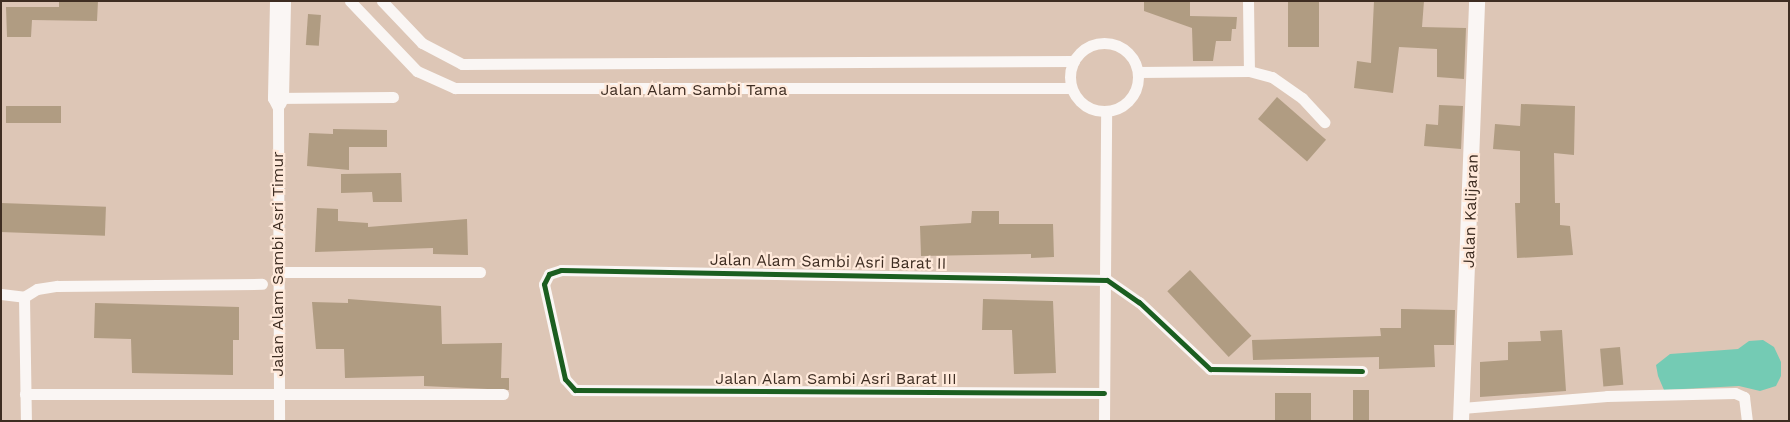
<!DOCTYPE html>
<html>
<head>
<meta charset="utf-8">
<style>
	body { margin:0 }
	#map { position:relative; width:1790px; height:422px; overflow:hidden; background:#ddc6b6; font-family:"Work Sans",sans-serif }
	div>[style] { position:absolute }
	.water>* { inset:0; background:#74cbb4 }
	.building>* { inset:0; background:#b09c82; transform-origin:0 0 }
	.street>* { height:11px; margin:-5.5px; padding:0 5.5px; transform-origin:5.5px; border-radius:5.5px; background:#faf6f4 }
	.street>.ring { margin:-5.5px; padding:0; box-sizing:content-box; background:none; border:11px solid #faf6f4; border-radius:50% }
	.secondary>* { height:16px; margin:-8px; padding:0 8px; transform-origin:8px; border-radius:8px; background:#faf6f4 }
	.cycleway>* { height:5px; margin:-2.5px; padding:0 2.5px; transform-origin:2.5px; border-radius:2.5px; background:#1b5e20 }
	span { translate:-50% -50%; white-space:nowrap; text-align:center; line-height:1.15; -webkit-text-stroke:4.5px #ffe9da; paint-order:stroke }
	.street-label { font-size:16px; color:#3e2d22 }
	.frame { position:absolute; inset:0; border:2px solid #3e2d22; pointer-events:none }
</style>
</head>
<body>
<div id="map">
	<div class="water">
		<i style="clip-path:polygon(1763px 340px,1774px 347px,1781px 362px,1781px 376px,1776px 386px,1760px 391px,1739px 386px,1664px 390px,1658px 376px,1656px 365px,1670px 354px,1738px 349px,1749px 341px)"></i>
	</div>
	<div class="building">
		<i style="clip-path:polygon(59px 1px,98px 1px,97px 21px,32px 20px,31px 37px,7px 37px,6px 7px,59px 7px)"></i>
		<i style="clip-path:polygon(1144px 1px,1190px 1px,1190px 16px,1237px 17px,1236px 29px,1232px 29px,1231px 41px,1216px 41px,1213px 61px,1193px 61px,1192px 28px,1144px 11px)"></i>
		<i style="left:1288px;top:1px;width:31px;height:46px"></i>
		<i style="clip-path:polygon(1374px 1px,1424px 1px,1422px 27px,1466px 28px,1464px 79px,1437px 77px,1437px 49px,1399px 47px,1393px 93px,1354px 88px,1357px 61px,1371px 63px)"></i>
		<i style="left:308px;top:14px;width:13px;height:31px;rotate:4deg"></i>
		<i style="left:1277px;top:97px;width:65px;height:29px;rotate:41deg"></i>
		<i style="clip-path:polygon(1521px 104px,1575px 106px,1574px 155px,1554px 153px,1555px 203px,1560px 203px,1560px 225px,1570px 226px,1573px 255px,1517px 258px,1515px 203px,1520px 203px,1520px 151px,1493px 149px,1495px 124px,1520px 126px)"></i>
		<i style="clip-path:polygon(1439px 105px,1463px 106px,1461px 149px,1424px 146px,1426px 124px,1438px 125px)"></i>
		<i style="left:61px;top:106px;width:17px;height:55px;rotate:90deg"></i>
		<i style="clip-path:polygon(333px 129px,387px 130px,387px 147px,349px 147px,349px 170px,307px 166px,309px 133px,333px 134px)"></i>
		<i style="clip-path:polygon(401px 173px,402px 202px,373px 202px,372px 192px,341px 193px,341px 174px)"></i>
		<i style="left:1px;top:203px;width:105px;height:29px;rotate:2deg"></i>
		<i style="clip-path:polygon(317px 208px,338px 209px,338px 221px,368px 223px,368px 227px,467px 219px,468px 255px,433px 254px,433px 248px,315px 252px)"></i>
		<i style="clip-path:polygon(972px 211px,999px 211px,999px 224px,1053px 224px,1054px 257px,1031px 258px,1031px 254px,921px 256px,920px 226px,971px 223px)"></i>
		<i style="left:1190px;top:270px;width:90px;height:31px;rotate:47deg"></i>
		<i style="clip-path:polygon(348px 299px,441px 306px,442px 344px,502px 343px,501px 378px,509px 378px,509px 390px,424px 386px,424px 376px,345px 378px,344px 349px,316px 349px,312px 302px,348px 303px)"></i>
		<i style="clip-path:polygon(983px 299px,1053px 301px,1056px 373px,1014px 374px,1012px 330px,982px 330px)"></i>
		<i style="clip-path:polygon(95px 303px,239px 307px,239px 340px,233px 340px,233px 375px,132px 373px,131px 339px,94px 338px)"></i>
		<i style="clip-path:polygon(1401px 309px,1455px 310px,1454px 345px,1434px 345px,1435px 367px,1379px 369px,1379px 357px,1253px 360px,1252px 340px,1381px 336px,1380px 328px,1401px 328px)"></i>
		<i style="clip-path:polygon(1562px 330px,1566px 391px,1480px 397px,1480px 362px,1508px 360px,1508px 342px,1541px 341px,1540px 331px)"></i>
		<i style="left:1620px;top:347px;width:38px;height:20px;rotate:85deg"></i>
		<i style="left:1353px;top:390px;width:16px;height:31px"></i>
		<i style="left:1275px;top:393px;width:36px;height:27px"></i>
	</div>
	<div class="street">
		<i style="left:275px;top:1px;width:97px;rotate:91.2deg"></i>
		<i style="left:273px;top:98px;width:11px;rotate:63deg"></i>
		<i style="left:278px;top:108px;width:313px;rotate:89.8deg"></i>
		<i style="left:350px;top:1px;width:97px;rotate:46.3deg"></i>
		<i style="left:417px;top:71px;width:42px;rotate:24.1deg"></i>
		<i style="left:455px;top:88px;width:616px"></i>
		<i style="left:382px;top:1px;width:58px;rotate:46.4deg"></i>
		<i style="left:422px;top:43px;width:45px;rotate:27.7deg"></i>
		<i style="left:462px;top:64px;width:612px;rotate:-0.28deg"></i>
		<i style="left:1248px;top:1px;width:70px;rotate:89.2deg"></i>
		<i class="ring" style="left:1070px;top:43px;width:57px;height:57px"></i>
		<i style="left:1138px;top:72px;width:111px;rotate:-0.5deg"></i>
		<i style="left:1249px;top:71px;width:24px;rotate:15deg"></i>
		<i style="left:1272px;top:77px;width:37px;rotate:35deg"></i>
		<i style="left:1302px;top:98px;width:33px;rotate:47deg"></i>
		<i style="left:273px;top:98px;width:120px;rotate:-0.5deg"></i>
		<i style="left:280px;top:104px;width:7px;rotate:-63deg"></i>
		<i style="left:283px;top:98px;width:97px;rotate:-88.8deg"></i>
		<i style="left:278px;top:272px;width:202px"></i>
		<i style="left:1px;top:294px;width:23px;rotate:7deg"></i>
		<i style="left:24px;top:297px;width:15px;rotate:-32deg"></i>
		<i style="left:37px;top:289px;width:20px;rotate:-9deg"></i>
		<i style="left:57px;top:286px;width:205px;rotate:-0.6deg"></i>
		<i style="left:24px;top:297px;width:124px;rotate:89.1deg"></i>
		<i style="left:1104px;top:393px;width:529px;rotate:-179.68deg"></i>
		<i style="left:575px;top:390px;width:15px;rotate:-132deg"></i>
		<i style="left:565px;top:379px;width:97px;rotate:-102.5deg"></i>
		<i style="left:544px;top:284px;width:11px;rotate:-63deg"></i>
		<i style="left:549px;top:274px;width:13px;rotate:-18deg"></i>
		<i style="left:561px;top:270px;width:546px;rotate:1.05deg"></i>
		<i style="left:1107px;top:280px;width:39px;rotate:35deg"></i>
		<i style="left:1139px;top:302px;width:98px;rotate:43.3deg"></i>
		<i style="left:1210px;top:369px;width:152px;rotate:0.8deg"></i>
		<i style="left:25px;top:394px;width:478px"></i>
		<i style="left:1462px;top:408px;width:145px;rotate:-4.7deg"></i>
		<i style="left:1607px;top:396px;width:128px;rotate:-1.3deg"></i>
		<i style="left:1735px;top:393px;width:10px;rotate:24deg"></i>
		<i style="left:1744px;top:397px;width:24px;rotate:83deg"></i>
		<i style="left:1104px;top:421px;width:310px;rotate:-89.6deg"></i>
	</div>
	<div class="secondary">
		<i style="left:1461px;top:421px;width:420px;rotate:-87.8deg"></i>
	</div>
	<div class="cycleway">
		<i style="left:1104px;top:393px;width:529px;rotate:-179.68deg"></i>
		<i style="left:575px;top:390px;width:15px;rotate:-132deg"></i>
		<i style="left:565px;top:379px;width:97px;rotate:-102.5deg"></i>
		<i style="left:544px;top:284px;width:11px;rotate:-63deg"></i>
		<i style="left:549px;top:274px;width:13px;rotate:-18deg"></i>
		<i style="left:561px;top:270px;width:546px;rotate:1.05deg"></i>
		<i style="left:1107px;top:280px;width:39px;rotate:35deg"></i>
		<i style="left:1139px;top:302px;width:98px;rotate:43.3deg"></i>
		<i style="left:1210px;top:369px;width:152px;rotate:0.8deg"></i>
	</div>
	<div class="street-label">
		<span style="left:694px;top:90px">Jalan Alam Sambi Tama</span>
		<span style="left:1471px;top:211px;rotate:-88deg">Jalan Kalijaran</span>
		<span style="left:828px;top:262px;rotate:1deg">Jalan Alam Sambi Asri Barat II</span>
		<span style="left:278px;top:264px;rotate:-90deg">Jalan Alam Sambi Asri Timur</span>
		<span style="left:836px;top:379px">Jalan Alam Sambi Asri Barat III</span>
	</div>
	<div class="frame"></div>
</div>
</body>
</html>
